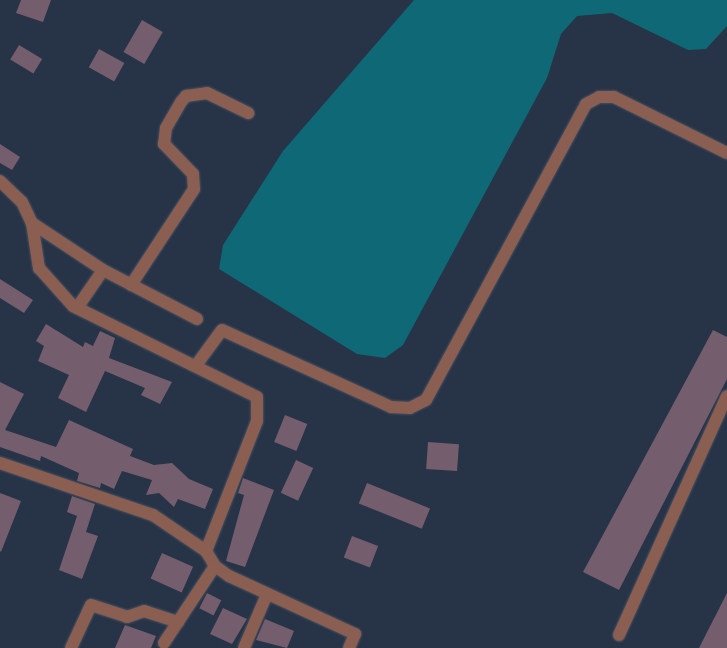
<!DOCTYPE html>
<html>
<head>
<meta charset="utf-8">
<style>
	body { margin:0 }
	#map { position:relative; width:727px; height:648px; overflow:hidden; background:#273346; font-family:"Alegreya Sans",sans-serif }
	div>[style] { position:absolute }
	.water>* { inset:0; background:#0f6875 }
	.building>* { inset:0; background:#745e6e; transform-origin:0 0 }
	.roads { filter:drop-shadow(0 0 1px #465163) drop-shadow(0 0 1px #465163) }
	.minor>* { height:12px; margin:-6px; padding:0 6px; transform-origin:6px; border-radius:6px; background:#8a5e51 }
	span { translate:-50% -50%; white-space:nowrap; text-align:center; line-height:1.15; -webkit-text-stroke:5px #1d293b; paint-order:stroke }
</style>
</head>
<body>
<div id="map">
	<div class="water">
		<i style="clip-path:polygon(414px 0,727px 0,727px 26px,706px 49px,688px 50px,612px 13px,577px 16px,561px 34px,547px 78px,403px 345px,385px 358px,357px 354px,219px 269px,223px 245px,283px 151px)"></i>
	</div>
	<div class="building">
		<i style="clip-path:polygon(21px 0,51px 0,43px 22px,16px 13px)"></i>
		<i style="left:142px;top:20px;width:24px;height:37px;rotate:30deg"></i>
		<i style="left:19px;top:45px;width:27px;height:17px;rotate:31deg"></i>
		<i style="left:99px;top:49px;width:29px;height:21px;rotate:29deg"></i>
		<i style="clip-path:polygon(0 144px,20px 157px,12px 170px,0 163px)"></i>
		<i style="clip-path:polygon(0 279px,33px 300px,24px 313px,0 298px)"></i>
		<i style="clip-path:polygon(46px 324px,83px 347px,85px 342px,93px 346px,100px 331px,115px 338px,109px 358px,172px 382px,160px 404px,141px 395px,145px 388px,105px 371px,86px 412px,58px 398px,69px 375px,38px 361px,44px 346px,36px 341px)"></i>
		<i style="clip-path:polygon(713px 330px,727px 337px,727px 379px,619px 590px,583px 572px)"></i>
		<i style="clip-path:polygon(0 382px,24px 394px,5px 430px,56px 447px,69px 420px,133px 449px,130px 456px,154px 465px,172px 463px,189px 479px,213px 489px,205px 509px,178px 499px,174px 507px,159px 493px,146px 495px,152px 480px,122px 471px,114px 489px,101px 483px,100px 488px,77px 481px,79px 473px,41px 456px,40px 461px,0 447px)"></i>
		<i style="left:285px;top:415px;width:24px;height:29px;rotate:22deg"></i>
		<i style="left:428px;top:442px;width:31px;height:27px;rotate:4deg"></i>
		<i style="left:296px;top:460px;width:19px;height:36px;rotate:25deg"></i>
		<i style="clip-path:polygon(243px 478px,274px 490px,245px 567px,226px 561px,244px 495px,238px 493px)"></i>
		<i style="left:367px;top:483px;width:68px;height:22px;rotate:22deg"></i>
		<i style="clip-path:polygon(0 493px,21px 501px,1px 552px,0 551px)"></i>
		<i style="clip-path:polygon(72px 496px,95px 504px,86px 532px,98px 536px,82px 579px,59px 570px,77px 516px,67px 512px)"></i>
		<i style="left:352px;top:536px;width:28px;height:23px;rotate:21deg"></i>
		<i style="left:162px;top:553px;width:34px;height:28px;rotate:24deg"></i>
		<i style="left:207px;top:593px;width:16px;height:17px;rotate:27deg"></i>
		<i style="clip-path:polygon(727px 593px,727px 648px,699px 648px)"></i>
		<i style="clip-path:polygon(223px 608px,247px 619px,232px 644px,210px 634px)"></i>
		<i style="clip-path:polygon(265px 619px,294px 631px,287px 648px,256px 640px)"></i>
		<i style="clip-path:polygon(125px 625px,156px 636px,151px 648px,115px 648px)"></i>
	</div>
	<div class="roads">
		<div class="minor">
			<i style="left:0;top:181px;width:30px;rotate:44deg"></i>
			<i style="left:22px;top:202px;width:23px;rotate:65deg"></i>
			<i style="left:32px;top:223px;width:46px;rotate:81.2deg"></i>
			<i style="left:39px;top:268px;width:51px;rotate:48.2deg"></i>
			<i style="left:73px;top:306px;width:205px;rotate:26.3deg"></i>
			<i style="left:257px;top:397px;width:24px;rotate:90deg"></i>
			<i style="left:257px;top:421px;width:140px;rotate:111.4deg"></i>
			<i style="left:32px;top:223px;width:85px;rotate:33.5deg"></i>
			<i style="left:103px;top:270px;width:106px;rotate:27.5deg"></i>
			<i style="left:131px;top:285px;width:115px;rotate:-56.7deg"></i>
			<i style="left:194px;top:189px;width:15px;rotate:-94deg"></i>
			<i style="left:193px;top:174px;width:42px;rotate:-134deg"></i>
			<i style="left:164px;top:144px;width:16px;rotate:-83deg"></i>
			<i style="left:166px;top:128px;width:30px;rotate:-60deg"></i>
			<i style="left:181px;top:102px;width:8px;rotate:-50deg"></i>
			<i style="left:186px;top:96px;width:21px;rotate:-8deg"></i>
			<i style="left:207px;top:93px;width:46px;rotate:26deg"></i>
			<i style="left:77px;top:308px;width:46px;rotate:-55.6deg"></i>
			<i style="left:197px;top:364px;width:42px;rotate:-53.7deg"></i>
			<i style="left:222px;top:330px;width:186px;rotate:24.5deg"></i>
			<i style="left:391px;top:407px;width:19px;rotate:3deg"></i>
			<i style="left:410px;top:408px;width:18px;rotate:-27deg"></i>
			<i style="left:426px;top:400px;width:336px;rotate:-61.6deg"></i>
			<i style="left:586px;top:104px;width:15px;rotate:-28deg"></i>
			<i style="left:599px;top:97px;width:15px"></i>
			<i style="left:614px;top:97px;width:126px;rotate:26.4deg"></i>
			<i style="left:0;top:463px;width:162px;rotate:18.8deg"></i>
			<i style="left:153px;top:515px;width:64px;rotate:34.2deg"></i>
			<i style="left:206px;top:551px;width:17px;rotate:59deg"></i>
			<i style="left:215px;top:566px;width:17px;rotate:36deg"></i>
			<i style="left:229px;top:576px;width:139px;rotate:24.7deg"></i>
			<i style="left:355px;top:634px;width:15px;rotate:113deg"></i>
			<i style="left:619px;top:635px;width:262px;rotate:-65.7deg"></i>
			<i style="left:164px;top:643px;width:92px;rotate:-56.5deg"></i>
			<i style="left:71px;top:648px;width:47px;rotate:-65.1deg"></i>
			<i style="left:91px;top:605px;width:38px;rotate:18deg"></i>
			<i style="left:127px;top:617px;width:18px;rotate:-19deg"></i>
			<i style="left:144px;top:611px;width:36px;rotate:18deg"></i>
			<i style="left:244px;top:648px;width:59px;rotate:-66.9deg"></i>
		</div>
	</div>
</div>
</body>
</html>
